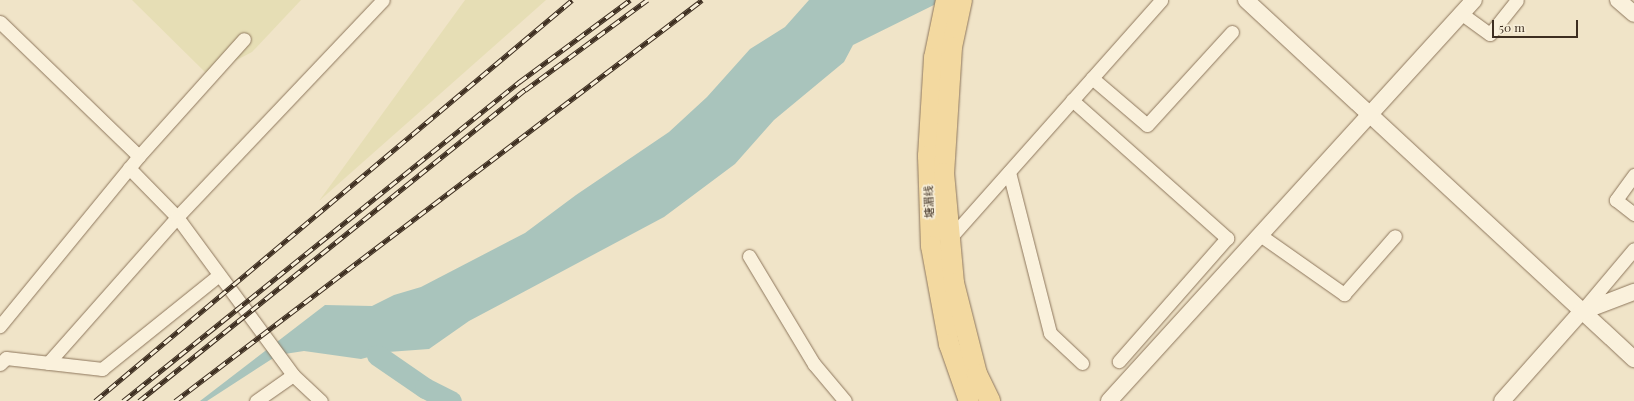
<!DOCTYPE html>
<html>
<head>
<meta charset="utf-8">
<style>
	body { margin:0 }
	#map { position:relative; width:1634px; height:401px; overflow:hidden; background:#f0e4c8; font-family:"Playfair Display","Noto Sans SC",serif }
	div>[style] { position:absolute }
	.farmland>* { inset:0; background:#e6deb5 }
	.water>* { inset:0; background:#a9c4bc }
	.river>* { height:21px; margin:-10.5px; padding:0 10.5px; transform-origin:10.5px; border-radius:10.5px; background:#a9c4bc }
	.roads { filter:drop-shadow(0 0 1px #8d765c) drop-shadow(0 0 1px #8d765c) }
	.minor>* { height:13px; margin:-6.5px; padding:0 6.5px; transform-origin:6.5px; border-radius:6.5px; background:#faf1dc }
	.tertiary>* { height:16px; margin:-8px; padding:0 8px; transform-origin:8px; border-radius:8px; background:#faf1dc }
	.primary>* { height:20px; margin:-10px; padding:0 10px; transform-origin:10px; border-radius:10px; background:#f3d9a0 }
	.rail>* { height:4.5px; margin-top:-2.25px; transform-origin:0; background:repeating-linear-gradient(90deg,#f7eed8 0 9px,#3d2e20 0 18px); box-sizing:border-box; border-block:1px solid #3d2e20 }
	span { translate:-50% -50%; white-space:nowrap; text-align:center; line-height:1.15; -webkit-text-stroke:3.5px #f7eed8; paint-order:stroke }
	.street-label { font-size:11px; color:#3d2e20 }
	.scale { position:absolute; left:1492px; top:20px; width:86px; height:18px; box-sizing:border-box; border:2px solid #3d2e20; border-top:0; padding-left:5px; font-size:12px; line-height:14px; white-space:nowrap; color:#3d2e20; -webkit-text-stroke:3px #f7eed8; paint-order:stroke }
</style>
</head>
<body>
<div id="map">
	<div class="farmland">
		<i style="clip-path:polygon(132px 0,301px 0,252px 52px,208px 75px)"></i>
		<i style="clip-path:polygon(465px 0,546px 0,319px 201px)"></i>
	</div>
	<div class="water">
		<i style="clip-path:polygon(809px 0,944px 0,853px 45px,844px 62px,774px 120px,735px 164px,664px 217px,469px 321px,429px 349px,388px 352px,361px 359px,304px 351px,278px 355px,207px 401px,200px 401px,325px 305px,372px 306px,394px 295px,421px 287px,525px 233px,576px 195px,669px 132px,707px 97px,750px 49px,785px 27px)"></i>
	</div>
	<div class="river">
		<i style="left:377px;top:355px;width:58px;rotate:34.5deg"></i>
		<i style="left:425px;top:388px;width:29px;rotate:27deg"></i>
	</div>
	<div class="roads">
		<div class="minor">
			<i style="left:1462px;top:14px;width:34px;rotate:36deg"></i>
			<i style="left:1490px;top:34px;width:43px;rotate:-51.5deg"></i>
			<i style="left:0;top:22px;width:193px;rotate:44deg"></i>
			<i style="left:139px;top:156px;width:220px;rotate:129.3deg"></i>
			<i style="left:1092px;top:78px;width:72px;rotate:40.5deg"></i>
			<i style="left:1147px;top:125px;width:126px;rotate:-47.6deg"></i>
			<i style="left:1072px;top:100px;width:208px;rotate:41.7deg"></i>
			<i style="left:1227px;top:238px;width:164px;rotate:131.3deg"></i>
			<i style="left:139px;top:156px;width:157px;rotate:-48.1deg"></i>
			<i style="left:129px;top:168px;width:69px;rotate:45.6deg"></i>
			<i style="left:177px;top:217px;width:196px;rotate:53.7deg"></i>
			<i style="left:293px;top:375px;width:38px;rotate:43deg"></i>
			<i style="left:1009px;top:172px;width:166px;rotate:75.7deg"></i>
			<i style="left:1050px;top:333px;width:44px;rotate:43.2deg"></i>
			<i style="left:1634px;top:175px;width:31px;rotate:126deg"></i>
			<i style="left:1616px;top:200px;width:23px;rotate:38deg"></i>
			<i style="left:1260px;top:235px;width:103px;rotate:35.1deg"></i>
			<i style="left:1344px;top:294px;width:77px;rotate:-48.7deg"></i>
			<i style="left:950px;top:238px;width:318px;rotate:-48.4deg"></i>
			<i style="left:749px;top:256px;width:126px;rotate:59deg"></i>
			<i style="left:814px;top:364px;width:48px;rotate:50deg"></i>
			<i style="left:1581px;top:312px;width:82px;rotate:-49.9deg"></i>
			<i style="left:48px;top:363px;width:195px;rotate:-48.5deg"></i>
			<i style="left:177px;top:217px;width:299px;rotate:-46.5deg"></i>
			<i style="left:0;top:364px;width:8px;rotate:-45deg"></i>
			<i style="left:6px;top:358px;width:97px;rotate:6.5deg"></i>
			<i style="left:102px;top:369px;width:150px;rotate:-38.8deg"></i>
			<i style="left:256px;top:401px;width:45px;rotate:-35.1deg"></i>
		</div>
		<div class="tertiary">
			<i style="left:1246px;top:0;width:529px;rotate:42.78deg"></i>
			<i style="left:1618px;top:0;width:21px;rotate:41deg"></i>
			<i style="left:1109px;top:401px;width:542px;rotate:-47.69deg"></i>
			<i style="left:1502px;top:401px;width:119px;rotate:-48.4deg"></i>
			<i style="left:1581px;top:312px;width:57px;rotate:-20.7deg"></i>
		</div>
		<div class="primary">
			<i style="left:946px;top:0;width:59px;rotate:101.7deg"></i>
			<i style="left:934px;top:58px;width:98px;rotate:93.5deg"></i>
			<i style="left:928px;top:156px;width:90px;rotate:88.1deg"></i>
			<i style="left:931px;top:246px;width:100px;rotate:79.6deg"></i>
			<i style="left:949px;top:344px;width:60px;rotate:70.7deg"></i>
			<i style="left:962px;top:0;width:48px;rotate:102deg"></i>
			<i style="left:952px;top:47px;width:126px;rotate:93.6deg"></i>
			<i style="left:944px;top:173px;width:110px;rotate:84.8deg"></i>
			<i style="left:954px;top:283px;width:94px;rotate:75.8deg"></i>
			<i style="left:977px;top:374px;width:30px;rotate:64deg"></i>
		</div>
	</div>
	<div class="rail">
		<i style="left:95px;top:401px;width:623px;rotate:-40.05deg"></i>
		<i style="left:123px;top:401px;width:509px;rotate:-38.85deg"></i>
		<i style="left:519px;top:82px;width:138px;rotate:-36.5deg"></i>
		<i style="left:139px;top:401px;width:496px;rotate:-38.9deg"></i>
		<i style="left:525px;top:90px;width:152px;rotate:-36.4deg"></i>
		<i style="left:175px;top:401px;width:662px;rotate:-37.27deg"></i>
	</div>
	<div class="street-label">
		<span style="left:929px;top:202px;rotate:-92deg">塘湄线</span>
	</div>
	<div class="scale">50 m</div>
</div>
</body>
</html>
